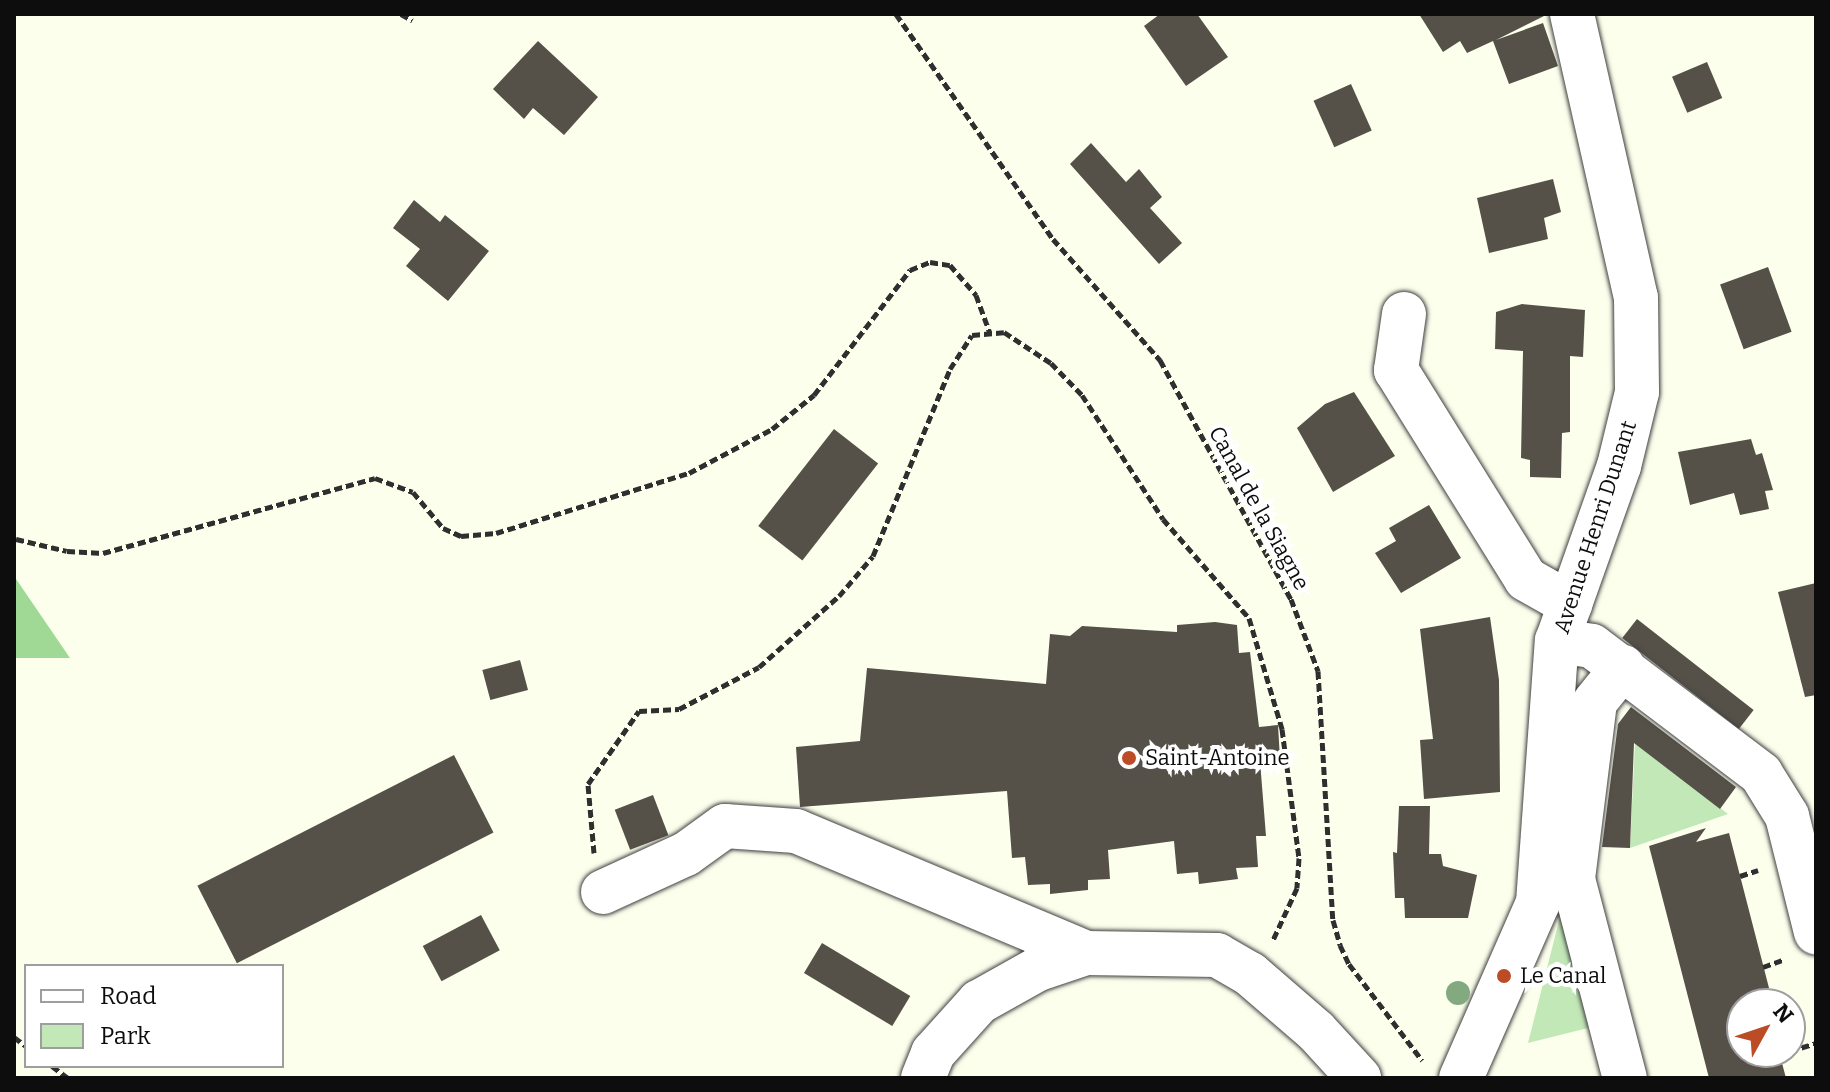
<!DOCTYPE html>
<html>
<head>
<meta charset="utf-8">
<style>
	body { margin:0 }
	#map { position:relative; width:1830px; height:1092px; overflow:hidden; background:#fdffed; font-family:Bitter,serif }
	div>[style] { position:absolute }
	.green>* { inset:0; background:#c2e8b7 }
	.forest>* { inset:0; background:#a0d996 }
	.building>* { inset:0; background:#555149; transform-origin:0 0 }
	.path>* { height:5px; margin-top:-2.5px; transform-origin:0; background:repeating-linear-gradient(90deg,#2f2f2f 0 8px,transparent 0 12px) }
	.roads { filter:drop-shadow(0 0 2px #404040) drop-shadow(0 0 2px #404040) }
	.minor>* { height:44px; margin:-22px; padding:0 22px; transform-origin:22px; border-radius:22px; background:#fff }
	.trees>* { width:24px; height:24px; margin:-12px; border-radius:50%; background:#82a97f }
	.dots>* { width:22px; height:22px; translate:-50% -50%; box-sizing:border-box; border:4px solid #fff; border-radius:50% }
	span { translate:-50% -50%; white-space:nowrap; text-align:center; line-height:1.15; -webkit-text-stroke:8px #fff; paint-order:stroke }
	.street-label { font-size:22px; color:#0d0d0d }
	.poi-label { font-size:22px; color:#0d0d0d }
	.left { translate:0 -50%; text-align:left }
	.frame { position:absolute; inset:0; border:16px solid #0d0d0d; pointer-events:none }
	.legend { position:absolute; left:24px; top:964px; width:260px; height:104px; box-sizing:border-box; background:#fff; border:2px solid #9e9e9e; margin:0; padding:10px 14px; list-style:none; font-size:24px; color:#0d0d0d }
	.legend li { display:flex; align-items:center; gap:16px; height:40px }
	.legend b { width:40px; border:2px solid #9e9e9e }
	.north { position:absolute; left:1726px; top:988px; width:80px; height:80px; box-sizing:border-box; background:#fff; border:2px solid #9e9e9e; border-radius:50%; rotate:50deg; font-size:22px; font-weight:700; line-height:32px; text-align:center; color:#0d0d0d }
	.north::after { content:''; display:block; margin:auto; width:28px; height:36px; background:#bb4c26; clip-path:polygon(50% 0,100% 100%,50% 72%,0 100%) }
</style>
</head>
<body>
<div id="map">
	<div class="green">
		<i style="clip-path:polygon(1635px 743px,1728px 814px,1630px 848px)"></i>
		<i style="clip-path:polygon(1562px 909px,1592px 1027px,1528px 1043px)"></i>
	</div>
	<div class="forest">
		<i style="clip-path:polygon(14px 576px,70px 658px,14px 658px)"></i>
	</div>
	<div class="building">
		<i style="clip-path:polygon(1160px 14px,1197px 14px,1228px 57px,1186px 86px,1144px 26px)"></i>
		<i style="clip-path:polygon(1419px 14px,1548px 14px,1496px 40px,1543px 23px,1558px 66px,1509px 84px,1493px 41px,1467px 53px,1460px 41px,1443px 52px)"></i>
		<i style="clip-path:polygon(538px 41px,598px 97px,564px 135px,533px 108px,524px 119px,493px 89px)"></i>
		<i style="left:1707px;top:62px;width:39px;height:38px;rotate:67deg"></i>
		<i style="left:1351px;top:84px;width:51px;height:41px;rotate:66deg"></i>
		<i style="clip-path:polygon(1091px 143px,1126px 182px,1139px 169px,1162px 197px,1150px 208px,1182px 243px,1159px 264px,1070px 164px)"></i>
		<i style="clip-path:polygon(1553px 179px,1561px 212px,1544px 218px,1548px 239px,1489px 253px,1477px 198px)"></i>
		<i style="clip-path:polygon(414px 200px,440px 222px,445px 215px,489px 251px,448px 301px,406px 266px,420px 249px,393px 228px)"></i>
		<i style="left:1768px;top:267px;width:69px;height:51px;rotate:70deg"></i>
		<i style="clip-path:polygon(1522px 304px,1585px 310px,1583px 357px,1570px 356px,1570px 432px,1562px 433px,1561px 478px,1530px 477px,1530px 460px,1521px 458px,1523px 351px,1495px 349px,1496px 312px)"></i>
		<i style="clip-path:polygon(1354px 392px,1395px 456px,1333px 492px,1297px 428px,1325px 404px)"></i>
		<i style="left:834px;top:429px;width:56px;height:123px;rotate:38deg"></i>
		<i style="clip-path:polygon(1751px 439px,1756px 455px,1762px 453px,1773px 490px,1765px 491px,1769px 509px,1740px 515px,1734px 493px,1690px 505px,1678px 452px)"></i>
		<i style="clip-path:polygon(1429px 505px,1461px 558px,1401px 593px,1375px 553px,1396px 541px,1389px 528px)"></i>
		<i style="clip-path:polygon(1816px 583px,1816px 695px,1805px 697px,1778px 592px)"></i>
		<i style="clip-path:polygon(1490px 617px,1499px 680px,1500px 792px,1424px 799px,1420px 740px,1433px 739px,1420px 629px)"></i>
		<i style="left:1637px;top:619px;width:148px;height:24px;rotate:38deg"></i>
		<i style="clip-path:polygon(1215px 622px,1237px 625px,1239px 653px,1250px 652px,1259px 727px,1278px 725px,1280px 759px,1260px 761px,1266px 836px,1256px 836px,1258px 867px,1236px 868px,1238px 879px,1199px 884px,1198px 872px,1177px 874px,1174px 841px,1108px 850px,1110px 879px,1088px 880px,1088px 890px,1050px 894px,1050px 884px,1028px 885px,1025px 857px,1012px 858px,1007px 791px,800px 807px,796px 747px,860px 741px,867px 668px,1046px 684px,1050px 634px,1070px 636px,1082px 626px,1177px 632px,1177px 625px)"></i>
		<i style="left:520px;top:660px;width:31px;height:39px;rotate:75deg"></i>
		<i style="clip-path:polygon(1631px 707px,1736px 787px,1720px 809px,1634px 743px,1630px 848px,1602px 847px,1618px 724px)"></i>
		<i style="left:454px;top:755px;width:87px;height:288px;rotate:63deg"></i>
		<i style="left:653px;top:795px;width:43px;height:41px;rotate:69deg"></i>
		<i style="clip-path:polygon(1399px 806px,1430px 806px,1429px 854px,1441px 854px,1443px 866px,1477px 875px,1468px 918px,1405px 918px,1404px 898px,1395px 898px,1393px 852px,1397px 853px)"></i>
		<i style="clip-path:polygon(1706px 828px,1696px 842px,1729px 833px,1769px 988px,1763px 990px,1766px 1004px,1742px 1004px,1742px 1052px,1779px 1052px,1786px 1078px,1709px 1078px,1649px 846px)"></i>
		<i style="left:481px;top:915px;width:40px;height:66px;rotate:62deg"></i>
		<i style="left:822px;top:943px;width:103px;height:35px;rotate:31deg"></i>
	</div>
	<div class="path">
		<i style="left:401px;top:14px;width:13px;rotate:29deg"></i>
		<i style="left:896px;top:14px;width:274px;rotate:55.1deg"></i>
		<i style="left:1053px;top:239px;width:162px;rotate:48.5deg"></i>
		<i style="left:1160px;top:360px;width:273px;rotate:61.3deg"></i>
		<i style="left:1291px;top:599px;width:77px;rotate:69.4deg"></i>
		<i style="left:1318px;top:671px;width:249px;rotate:86.6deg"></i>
		<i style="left:1333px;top:920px;width:26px;rotate:74deg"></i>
		<i style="left:1340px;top:945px;width:21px;rotate:65deg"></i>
		<i style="left:1349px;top:964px;width:121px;rotate:52.8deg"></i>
		<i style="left:16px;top:539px;width:52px;rotate:13.2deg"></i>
		<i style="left:67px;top:551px;width:36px;rotate:3deg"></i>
		<i style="left:103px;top:553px;width:282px;rotate:-15.4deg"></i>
		<i style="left:375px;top:478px;width:40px;rotate:20.2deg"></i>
		<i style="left:413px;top:492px;width:47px;rotate:50.2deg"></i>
		<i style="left:443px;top:528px;width:20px;rotate:24deg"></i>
		<i style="left:461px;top:536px;width:35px;rotate:-5deg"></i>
		<i style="left:496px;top:533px;width:202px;rotate:-17.3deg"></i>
		<i style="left:689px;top:473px;width:94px;rotate:-27.9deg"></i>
		<i style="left:772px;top:429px;width:54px;rotate:-39deg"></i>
		<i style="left:814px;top:395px;width:158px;rotate:-52.5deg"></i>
		<i style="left:910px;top:270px;width:22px;rotate:-22deg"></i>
		<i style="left:930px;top:262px;width:20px;rotate:9deg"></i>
		<i style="left:950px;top:265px;width:40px;rotate:49deg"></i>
		<i style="left:976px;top:295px;width:40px;rotate:69.8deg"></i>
		<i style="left:594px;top:853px;width:69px;rotate:-95deg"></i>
		<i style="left:588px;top:784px;width:89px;rotate:-55.1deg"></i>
		<i style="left:639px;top:711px;width:40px;rotate:-2.9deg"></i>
		<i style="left:679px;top:709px;width:90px;rotate:-27.7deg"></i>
		<i style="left:759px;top:667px;width:107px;rotate:-41.6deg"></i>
		<i style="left:839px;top:596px;width:52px;rotate:-49.6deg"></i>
		<i style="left:873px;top:556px;width:202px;rotate:-67.6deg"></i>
		<i style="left:950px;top:369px;width:40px;rotate:-57.1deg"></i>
		<i style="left:972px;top:335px;width:32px;rotate:-5deg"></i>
		<i style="left:1004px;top:332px;width:56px;rotate:33.4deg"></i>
		<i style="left:1051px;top:363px;width:45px;rotate:45.9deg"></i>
		<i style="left:1082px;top:395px;width:148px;rotate:56.8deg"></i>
		<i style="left:1163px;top:519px;width:131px;rotate:49deg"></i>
		<i style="left:1249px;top:618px;width:116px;rotate:73.4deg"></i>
		<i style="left:1282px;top:729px;width:130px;rotate:82.5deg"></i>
		<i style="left:1299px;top:858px;width:30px;rotate:94deg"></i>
		<i style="left:1297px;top:888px;width:57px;rotate:114.8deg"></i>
		<i style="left:1740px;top:876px;width:19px;rotate:-18deg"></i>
		<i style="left:1763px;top:967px;width:23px;rotate:-20deg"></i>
		<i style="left:14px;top:1037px;width:15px;rotate:37deg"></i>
		<i style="left:1790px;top:1051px;width:27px;rotate:-17deg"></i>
		<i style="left:52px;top:1066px;width:20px;rotate:37deg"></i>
	</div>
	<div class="roads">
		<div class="minor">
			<i style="left:1404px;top:314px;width:57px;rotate:98.1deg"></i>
			<i style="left:1396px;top:370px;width:246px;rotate:58.1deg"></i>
			<i style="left:1526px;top:579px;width:51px;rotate:29.6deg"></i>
			<i style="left:1557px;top:641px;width:35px;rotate:8deg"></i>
			<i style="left:1592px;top:646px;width:212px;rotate:37.1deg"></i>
			<i style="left:1761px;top:774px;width:49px;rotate:58.2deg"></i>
			<i style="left:1787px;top:816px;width:120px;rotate:76deg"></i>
			<i style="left:1623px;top:667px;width:45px;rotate:128.7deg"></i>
			<i style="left:1595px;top:702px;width:178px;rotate:97.1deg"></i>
			<i style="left:1573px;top:879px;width:206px;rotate:75.4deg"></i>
			<i style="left:603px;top:892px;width:91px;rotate:-24.6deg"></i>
			<i style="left:686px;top:854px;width:48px;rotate:-35.7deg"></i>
			<i style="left:725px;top:826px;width:71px;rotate:4deg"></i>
			<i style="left:796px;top:831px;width:315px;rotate:22.8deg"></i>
			<i style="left:1086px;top:953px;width:131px;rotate:0.9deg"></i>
			<i style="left:1217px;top:955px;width:38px;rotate:30deg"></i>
			<i style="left:1250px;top:974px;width:87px;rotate:40.8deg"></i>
			<i style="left:1316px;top:1031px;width:64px;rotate:47.5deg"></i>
			<i style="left:923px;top:1078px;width:27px;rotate:-68deg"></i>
			<i style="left:933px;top:1053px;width:69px;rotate:-48deg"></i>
			<i style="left:979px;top:1002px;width:68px;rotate:-29.2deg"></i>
			<i style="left:1038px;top:969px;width:51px;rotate:-18.4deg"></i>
			<i style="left:1461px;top:1078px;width:191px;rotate:-66.3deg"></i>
			<i style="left:1538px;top:903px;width:263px;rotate:-85.9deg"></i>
			<i style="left:1557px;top:641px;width:186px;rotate:-70.5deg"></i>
			<i style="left:1619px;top:466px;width:76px;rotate:-76.3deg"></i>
			<i style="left:1637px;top:392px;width:94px;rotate:-90.6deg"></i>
			<i style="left:1636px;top:298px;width:291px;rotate:-102.7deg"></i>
		</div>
	</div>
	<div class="trees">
		<i style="left:1458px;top:993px"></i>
	</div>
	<div class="dots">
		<i style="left:1129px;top:758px;background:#bb4c26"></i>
		<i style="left:1504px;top:976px;background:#bb4c26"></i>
	</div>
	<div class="street-label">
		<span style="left:1259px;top:508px;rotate:61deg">Canal de la Siagne</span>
		<span style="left:1595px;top:527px;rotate:-72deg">Avenue Henri Dunant</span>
	</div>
	<div class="poi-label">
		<span class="left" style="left:1145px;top:758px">Saint-Antoine</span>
		<span class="left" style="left:1520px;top:976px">Le Canal</span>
	</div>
	<div class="frame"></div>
	<ul class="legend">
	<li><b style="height:10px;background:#fff"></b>Road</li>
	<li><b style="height:22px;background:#c2e8b7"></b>Park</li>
	</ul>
	<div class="north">N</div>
</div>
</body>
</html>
